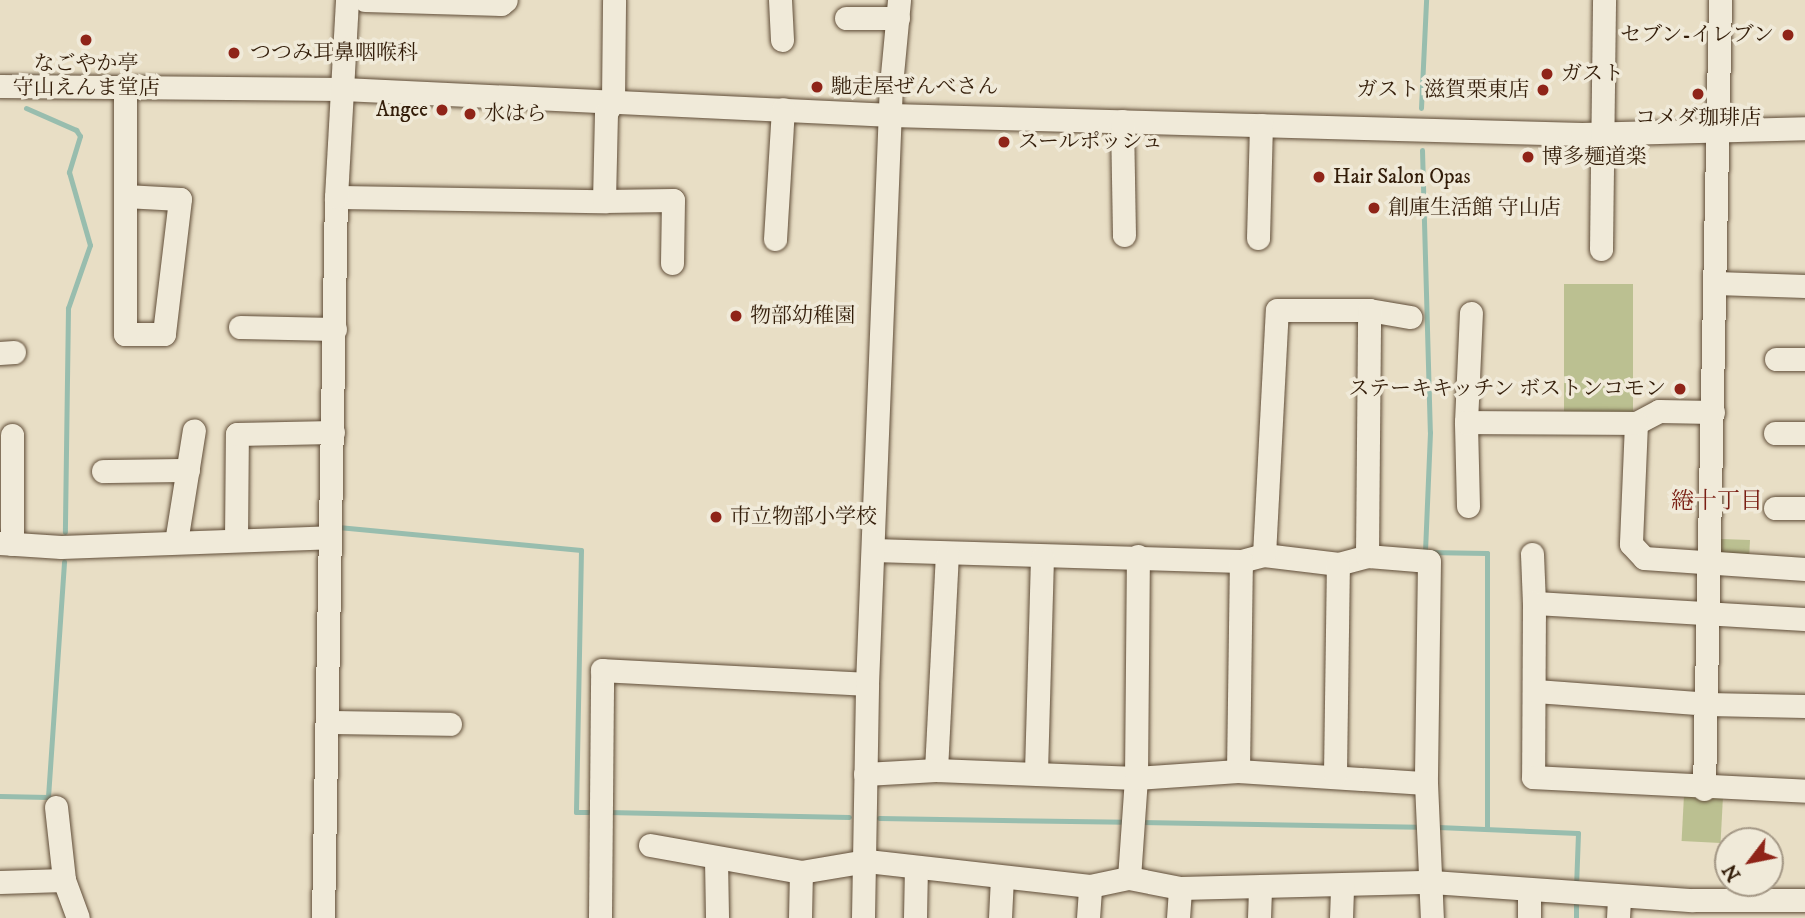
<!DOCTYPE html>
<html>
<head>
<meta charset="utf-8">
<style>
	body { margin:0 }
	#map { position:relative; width:1805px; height:918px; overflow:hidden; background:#e8dec5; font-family:"IM FELL DW Pica","Noto Serif JP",serif }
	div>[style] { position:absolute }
	.green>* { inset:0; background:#bbc091; transform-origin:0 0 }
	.stream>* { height:5px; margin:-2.5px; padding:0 2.5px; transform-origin:2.5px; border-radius:2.5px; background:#98bdae }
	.roads { filter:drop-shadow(0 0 2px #604d38) drop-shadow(0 0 2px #604d38) }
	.minor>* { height:23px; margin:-11.5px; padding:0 11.5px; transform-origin:11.5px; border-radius:11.5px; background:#f0ead9 }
	.dots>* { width:19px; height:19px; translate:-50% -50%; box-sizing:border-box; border:4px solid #f0ead9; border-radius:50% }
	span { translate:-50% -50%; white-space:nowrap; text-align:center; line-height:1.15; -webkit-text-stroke:7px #f0ead9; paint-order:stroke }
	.poi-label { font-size:21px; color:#331d09 }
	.right { translate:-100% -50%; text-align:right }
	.left { translate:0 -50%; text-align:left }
	.neighbourhood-label { font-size:23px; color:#7a1f14 }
	.north { position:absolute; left:1714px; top:827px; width:70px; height:70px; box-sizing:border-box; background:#f0ead9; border:2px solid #a49886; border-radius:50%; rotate:238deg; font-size:19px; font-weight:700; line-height:28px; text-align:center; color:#331d09 }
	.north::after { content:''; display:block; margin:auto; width:24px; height:32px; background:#8f2418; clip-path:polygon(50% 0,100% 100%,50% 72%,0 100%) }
</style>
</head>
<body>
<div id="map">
	<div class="green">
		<i style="left:1564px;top:284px;width:69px;height:129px"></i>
		<i style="clip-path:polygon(1721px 539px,1750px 540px,1749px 560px,1721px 556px)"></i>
		<i style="left:1684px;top:795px;width:39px;height:46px;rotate:3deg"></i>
	</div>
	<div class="stream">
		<i style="left:26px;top:108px;width:55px;rotate:23.7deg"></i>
		<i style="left:76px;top:130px;width:7px;rotate:56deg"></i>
		<i style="left:80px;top:136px;width:38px;rotate:107deg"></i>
		<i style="left:69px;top:172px;width:76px;rotate:74deg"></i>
		<i style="left:90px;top:245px;width:67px;rotate:109.2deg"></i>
		<i style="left:68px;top:308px;width:224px;rotate:90.8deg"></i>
		<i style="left:1421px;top:108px;width:108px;rotate:-87.3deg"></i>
		<i style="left:1422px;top:150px;width:282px;rotate:88.4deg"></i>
		<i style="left:1430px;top:432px;width:120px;rotate:92.4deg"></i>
		<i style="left:1425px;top:552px;width:62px;rotate:0.9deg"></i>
		<i style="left:1487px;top:553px;width:274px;rotate:90deg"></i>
		<i style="left:338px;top:527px;width:244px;rotate:5.4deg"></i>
		<i style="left:581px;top:550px;width:262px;rotate:91.1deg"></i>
		<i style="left:576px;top:812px;width:17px"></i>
		<i style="left:0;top:796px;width:48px;rotate:1.2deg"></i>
		<i style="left:48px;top:797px;width:236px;rotate:-86.1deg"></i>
		<i style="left:607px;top:812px;width:242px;rotate:1.2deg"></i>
		<i style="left:879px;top:818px;width:246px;rotate:0.9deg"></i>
		<i style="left:1140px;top:822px;width:278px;rotate:1deg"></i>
		<i style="left:1438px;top:827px;width:140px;rotate:2.5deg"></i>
		<i style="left:1578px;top:833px;width:54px;rotate:92.1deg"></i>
		<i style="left:1576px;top:918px;width:21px;rotate:-90deg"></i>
	</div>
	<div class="roads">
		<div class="minor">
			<i style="left:365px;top:0;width:136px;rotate:1.7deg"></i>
			<i style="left:501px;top:4px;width:6px;rotate:-39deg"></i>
			<i style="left:780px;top:0;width:40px;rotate:87.1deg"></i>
			<i style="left:846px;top:18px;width:52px"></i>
			<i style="left:0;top:86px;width:343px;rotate:0.5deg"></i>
			<i style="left:343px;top:89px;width:549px;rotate:2.72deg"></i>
			<i style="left:891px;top:115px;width:691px;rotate:1.58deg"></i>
			<i style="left:1582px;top:134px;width:223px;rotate:-1.5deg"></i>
			<i style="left:1122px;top:121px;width:114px;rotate:89deg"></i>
			<i style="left:125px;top:196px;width:55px;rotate:3.1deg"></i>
			<i style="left:180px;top:199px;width:136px;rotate:96.8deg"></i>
			<i style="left:164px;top:334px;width:39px;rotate:180deg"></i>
			<i style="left:125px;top:334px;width:247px;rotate:-90deg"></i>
			<i style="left:336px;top:197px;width:268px;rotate:0.9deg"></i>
			<i style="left:604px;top:201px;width:88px;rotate:-88.7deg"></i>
			<i style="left:606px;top:113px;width:14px;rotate:-60deg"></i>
			<i style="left:613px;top:101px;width:101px;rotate:-89.4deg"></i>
			<i style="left:604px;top:201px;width:69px;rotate:-0.8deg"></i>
			<i style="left:673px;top:200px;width:63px;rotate:90.9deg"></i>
			<i style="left:1258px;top:238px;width:113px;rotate:-88.5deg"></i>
			<i style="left:775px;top:239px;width:130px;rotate:-86.5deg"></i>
			<i style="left:1601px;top:249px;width:249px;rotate:-89.3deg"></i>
			<i style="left:1716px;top:283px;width:89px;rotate:1.9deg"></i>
			<i style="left:240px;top:327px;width:95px;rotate:1.2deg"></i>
			<i style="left:0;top:353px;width:14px;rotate:-4deg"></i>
			<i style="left:1776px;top:359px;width:29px"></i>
			<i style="left:1713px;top:412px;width:54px;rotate:-178.9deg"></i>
			<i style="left:1659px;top:411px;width:26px;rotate:152deg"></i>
			<i style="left:1636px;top:423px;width:121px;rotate:92.4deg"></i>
			<i style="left:1631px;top:544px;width:19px;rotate:47deg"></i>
			<i style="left:1644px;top:558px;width:161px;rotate:3.9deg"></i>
			<i style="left:1466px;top:422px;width:109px;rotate:-87.4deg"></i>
			<i style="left:1775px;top:433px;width:30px"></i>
			<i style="left:103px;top:471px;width:85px;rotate:-0.7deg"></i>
			<i style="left:1468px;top:506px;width:84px;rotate:-91.4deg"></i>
			<i style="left:1466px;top:422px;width:170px;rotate:0.3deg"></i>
			<i style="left:1775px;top:508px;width:30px"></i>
			<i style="left:236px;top:540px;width:106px;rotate:-89.5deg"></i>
			<i style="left:237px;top:434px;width:96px;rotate:-1.2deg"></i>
			<i style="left:176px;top:542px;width:113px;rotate:-80.9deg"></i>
			<i style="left:0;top:543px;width:61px;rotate:3.8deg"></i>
			<i style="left:61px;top:547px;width:269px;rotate:-2.1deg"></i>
			<i style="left:12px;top:544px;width:109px;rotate:-90deg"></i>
			<i style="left:873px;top:550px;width:368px;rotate:1.7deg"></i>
			<i style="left:1241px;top:561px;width:24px;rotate:-15deg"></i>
			<i style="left:1264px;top:555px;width:75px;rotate:6.9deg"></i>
			<i style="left:1338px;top:564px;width:30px;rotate:-15deg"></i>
			<i style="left:1367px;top:556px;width:62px;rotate:4.6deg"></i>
			<i style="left:1429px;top:561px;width:222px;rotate:90.8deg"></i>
			<i style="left:1426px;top:783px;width:135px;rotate:87.5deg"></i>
			<i style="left:1532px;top:554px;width:49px;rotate:87.7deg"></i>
			<i style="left:1264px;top:555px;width:245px;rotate:-87deg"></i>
			<i style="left:1277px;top:310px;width:92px"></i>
			<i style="left:1369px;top:310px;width:42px;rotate:9.7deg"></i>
			<i style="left:1367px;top:556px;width:246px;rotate:-89.5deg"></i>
			<i style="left:1805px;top:619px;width:271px;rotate:-176.6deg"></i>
			<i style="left:1534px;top:603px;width:174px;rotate:90.3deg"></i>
			<i style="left:1533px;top:777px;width:272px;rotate:2.9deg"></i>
			<i style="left:1536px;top:691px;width:171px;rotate:4.3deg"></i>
			<i style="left:1707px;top:704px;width:98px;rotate:1.2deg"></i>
			<i style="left:327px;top:722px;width:123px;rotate:0.9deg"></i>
			<i style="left:936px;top:770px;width:216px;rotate:-87.1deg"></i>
			<i style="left:1238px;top:771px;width:210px;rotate:-89.2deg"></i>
			<i style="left:1036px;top:772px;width:214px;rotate:-88.4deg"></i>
			<i style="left:865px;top:774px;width:71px;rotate:-3.2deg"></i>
			<i style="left:936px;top:770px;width:200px;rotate:2.3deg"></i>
			<i style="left:1136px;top:778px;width:102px;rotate:-3.9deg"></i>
			<i style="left:1238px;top:771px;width:188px;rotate:3.7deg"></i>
			<i style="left:1335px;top:774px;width:210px;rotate:-89.2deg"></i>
			<i style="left:1704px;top:789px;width:789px;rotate:-88.84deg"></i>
			<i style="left:56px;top:807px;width:73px;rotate:83.7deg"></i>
			<i style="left:64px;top:880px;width:40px;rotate:69.8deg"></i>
			<i style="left:650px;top:845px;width:153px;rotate:10.1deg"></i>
			<i style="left:801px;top:872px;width:67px;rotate:-9.5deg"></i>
			<i style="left:867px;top:861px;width:224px;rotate:6.4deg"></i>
			<i style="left:1090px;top:886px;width:40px;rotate:-12deg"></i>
			<i style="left:1129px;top:878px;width:52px;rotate:11.1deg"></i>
			<i style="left:1180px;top:888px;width:252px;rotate:-1.4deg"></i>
			<i style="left:1432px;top:882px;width:261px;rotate:4deg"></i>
			<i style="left:1692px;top:900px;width:113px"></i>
			<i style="left:716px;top:859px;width:59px;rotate:89deg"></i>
			<i style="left:1129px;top:878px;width:100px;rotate:-86deg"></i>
			<i style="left:1136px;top:778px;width:222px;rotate:-89.5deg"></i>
			<i style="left:0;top:882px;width:64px;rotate:-1.8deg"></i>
			<i style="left:1529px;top:890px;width:28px;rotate:90deg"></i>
			<i style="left:323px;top:918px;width:721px;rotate:-88.97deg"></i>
			<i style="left:336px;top:197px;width:197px;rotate:-86.8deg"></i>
			<i style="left:600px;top:918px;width:248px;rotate:-89.5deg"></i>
			<i style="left:602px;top:670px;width:265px;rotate:3deg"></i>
			<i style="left:800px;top:918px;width:46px;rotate:-88.8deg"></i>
			<i style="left:863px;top:918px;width:234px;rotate:-89deg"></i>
			<i style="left:867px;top:684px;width:599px;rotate:-87.71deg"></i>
			<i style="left:891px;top:85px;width:85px;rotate:-84.6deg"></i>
			<i style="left:915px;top:918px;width:50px;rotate:-88.9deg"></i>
			<i style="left:1000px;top:918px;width:41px;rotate:-87.2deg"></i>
			<i style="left:1088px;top:918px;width:32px;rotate:-86deg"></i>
			<i style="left:1178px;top:918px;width:30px;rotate:-86deg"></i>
			<i style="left:1259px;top:918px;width:29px;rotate:-88deg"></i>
			<i style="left:1341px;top:918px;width:33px;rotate:-88deg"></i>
			<i style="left:1618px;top:918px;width:22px;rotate:-87deg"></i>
		</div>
	</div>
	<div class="dots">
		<i style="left:1788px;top:35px;background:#8f2418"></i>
		<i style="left:86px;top:40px;background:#8f2418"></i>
		<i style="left:234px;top:53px;background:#8f2418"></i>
		<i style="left:1547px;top:74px;background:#8f2418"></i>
		<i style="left:817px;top:87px;background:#8f2418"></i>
		<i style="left:1543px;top:90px;background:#8f2418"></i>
		<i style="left:1698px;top:94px;background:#8f2418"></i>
		<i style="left:442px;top:110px;background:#8f2418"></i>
		<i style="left:470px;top:114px;background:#8f2418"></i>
		<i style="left:1004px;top:142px;background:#8f2418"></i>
		<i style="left:1528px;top:157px;background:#8f2418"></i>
		<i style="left:1319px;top:177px;background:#8f2418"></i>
		<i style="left:1374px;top:208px;background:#8f2418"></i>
		<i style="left:736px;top:316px;background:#8f2418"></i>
		<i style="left:1680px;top:389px;background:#8f2418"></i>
		<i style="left:716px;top:517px;background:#8f2418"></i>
	</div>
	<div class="poi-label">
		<span class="right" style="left:1774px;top:35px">セブン-イレブン</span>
		<span class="left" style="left:250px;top:53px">つつみ耳鼻咽喉科</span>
		<span style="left:86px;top:76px">なごやか亭<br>守山えんま堂店</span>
		<span class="left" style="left:1561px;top:74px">ガスト</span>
		<span class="left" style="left:831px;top:87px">馳走屋ぜんべさん</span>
		<span class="right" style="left:1529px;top:90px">ガスト 滋賀栗東店</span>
		<span class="right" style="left:428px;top:110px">Angee</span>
		<span class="left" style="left:484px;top:114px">水はら</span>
		<span style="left:1698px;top:118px">コメダ珈琲店</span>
		<span class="left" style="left:1018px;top:142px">スールポッシュ</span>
		<span class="left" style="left:1542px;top:157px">博多麺道楽</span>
		<span class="left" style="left:1333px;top:177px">Hair Salon Opas</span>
		<span class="left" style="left:1388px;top:208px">創庫生活館 守山店</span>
		<span class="left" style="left:750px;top:316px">物部幼稚園</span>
		<span class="right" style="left:1666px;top:389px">ステーキキッチン ボストンコモン</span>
		<span class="left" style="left:730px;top:517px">市立物部小学校</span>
	</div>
	<div class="neighbourhood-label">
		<span style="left:1717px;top:502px">綣十丁目</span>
	</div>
	<div class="north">N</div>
</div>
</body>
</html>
